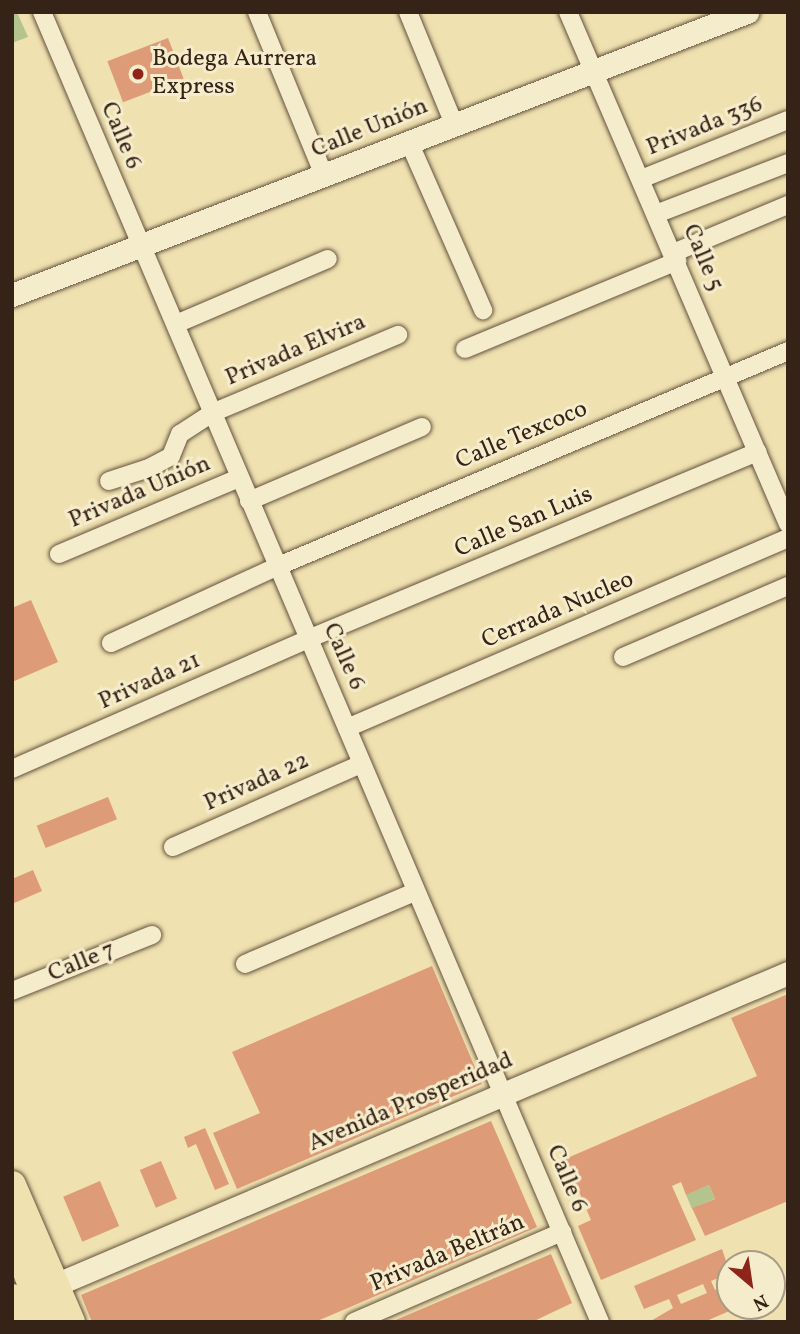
<!DOCTYPE html>
<html>
<head>
<meta charset="utf-8">
<style>
	body { margin:0 }
	#map { position:relative; width:800px; height:1334px; overflow:hidden; background:#efe1b0; font-family:Vollkorn,serif }
	div>[style] { position:absolute }
	.green>* { inset:0; background:#b4c48f; transform-origin:0 0 }
	.building>* { inset:0; background:#de9b78; transform-origin:0 0 }
	.roads { filter:drop-shadow(0 0 2px #64523d) drop-shadow(0 0 2px #64523d) }
	.minor>* { height:18px; margin:-9px; padding:0 9px; transform-origin:9px; border-radius:9px; background:#f5eccc }
	.tertiary>* { height:23px; margin:-11.5px; padding:0 11.5px; transform-origin:11.5px; border-radius:11.5px; background:#f5eccc }
	.primary>* { height:28px; margin:-14px; padding:0 14px; transform-origin:14px; border-radius:14px; background:#efe1b0 }
	.dots>* { width:19px; height:19px; translate:-50% -50%; box-sizing:border-box; border:4px solid #f5eccc; border-radius:50% }
	span { translate:-50% -50%; white-space:nowrap; text-align:center; line-height:1.15; -webkit-text-stroke:6px #f5eccc; paint-order:stroke }
	.poi-label { font-size:24px; color:#362317 }
	.left { translate:0 -50%; text-align:left }
	.street-label { font-size:24px; color:#362317 }
	.frame { position:absolute; inset:0; border:14px solid #362317; pointer-events:none }
	.north { position:absolute; left:716px; top:1250px; width:70px; height:70px; box-sizing:border-box; background:#f5eccc; border:2px solid #a99c84; border-radius:50%; rotate:151deg; font-size:19px; font-weight:700; line-height:28px; text-align:center; color:#362317 }
	.north::after { content:''; display:block; margin:auto; width:24px; height:32px; background:#8f2418; clip-path:polygon(50% 0,100% 100%,50% 72%,0 100%) }
</style>
</head>
<body>
<div id="map">
	<div class="green">
		<i style="clip-path:polygon(12px 12px,17px 12px,28px 37px,12px 43px)"></i>
		<i style="left:709px;top:1185px;width:15px;height:25px;rotate:67deg"></i>
	</div>
	<div class="building">
		<i style="left:168px;top:38px;width:44px;height:65px;rotate:69deg"></i>
		<i style="clip-path:polygon(31px 600px,58px 662px,12px 682px,12px 608px)"></i>
		<i style="left:108px;top:797px;width:24px;height:77px;rotate:68deg"></i>
		<i style="clip-path:polygon(33px 870px,42px 891px,12px 904px,12px 879px)"></i>
		<i style="clip-path:polygon(432px 966px,482px 1084px,237px 1189px,213px 1133px,260px 1113px,232px 1052px)"></i>
		<i style="clip-path:polygon(788px 994px,788px 1201px,705px 1236px,692px 1208px,715px 1199px,709px 1185px,686px 1195px,681px 1182px,672px 1186px,696px 1240px,601px 1280px,578px 1226px,591px 1220px,565px 1159px,757px 1076px,731px 1018px)"></i>
		<i style="clip-path:polygon(491px 1121px,537px 1227px,315px 1322px,92px 1322px,81px 1295px)"></i>
		<i style="clip-path:polygon(205px 1128px,229px 1184px,215px 1190px,196px 1144px,188px 1148px,184px 1137px)"></i>
		<i style="left:161px;top:1161px;width:41px;height:23px;rotate:67deg"></i>
		<i style="left:100px;top:1181px;width:49px;height:40px;rotate:67deg"></i>
		<i style="clip-path:polygon(evenodd,722px 1249px,730px 1273px,711px 1281px,715px 1290px,730px 1283px,730px 1306px,741px 1306px,704px 1322px,649px 1322px,673px 1308px,669px 1299px,644px 1309px,634px 1286px,722px 1249px,703px 1284px,707px 1293px,681px 1304px,677px 1295px,703px 1284px)"></i>
		<i style="clip-path:polygon(551px 1254px,572px 1303px,532px 1322px,391px 1322px)"></i>
	</div>
	<div class="roads">
		<div class="minor">
			<i style="left:42px;top:12px;width:1424px;rotate:66.93deg"></i>
			<i style="left:257px;top:12px;width:176px;rotate:67.7deg"></i>
			<i style="left:408px;top:12px;width:121px;rotate:67.7deg"></i>
			<i style="left:568px;top:12px;width:557px;rotate:66.75deg"></i>
			<i style="left:409px;top:142px;width:184px;rotate:66.2deg"></i>
			<i style="left:641px;top:179px;width:158px;rotate:-21.9deg"></i>
			<i style="left:656px;top:214px;width:142px;rotate:-21.1deg"></i>
			<i style="left:673px;top:253px;width:125px;rotate:-22.7deg"></i>
			<i style="left:176px;top:324px;width:165px;rotate:-23.2deg"></i>
			<i style="left:465px;top:349px;width:230px;rotate:-22.5deg"></i>
			<i style="left:109px;top:481px;width:40px;rotate:-18deg"></i>
			<i style="left:147px;top:469px;width:27px;rotate:-28deg"></i>
			<i style="left:171px;top:456px;width:24px;rotate:-68deg"></i>
			<i style="left:180px;top:434px;width:38px;rotate:-33deg"></i>
			<i style="left:212px;top:413px;width:202px;rotate:-22.8deg"></i>
			<i style="left:249px;top:501px;width:188px;rotate:-23.2deg"></i>
			<i style="left:59px;top:554px;width:195px;rotate:-22.9deg"></i>
			<i style="left:111px;top:643px;width:182px;rotate:-24.7deg"></i>
			<i style="left:276px;top:567px;width:556px;rotate:-22.87deg"></i>
			<i style="left:623px;top:657px;width:180px;rotate:-23.3deg"></i>
			<i style="left:347px;top:728px;width:480px;rotate:-23.3deg"></i>
			<i style="left:12px;top:769px;width:323px;rotate:-23.7deg"></i>
			<i style="left:308px;top:639px;width:487px;rotate:-22.6deg"></i>
			<i style="left:173px;top:847px;width:206px;rotate:-23.8deg"></i>
			<i style="left:245px;top:964px;width:185px;rotate:-23deg"></i>
			<i style="left:12px;top:991px;width:151px;rotate:-21.8deg"></i>
			<i style="left:354px;top:1322px;width:227px;rotate:-23.4deg"></i>
		</div>
		<div class="tertiary">
			<i style="left:12px;top:295px;width:788px;rotate:-21.06deg"></i>
			<i style="left:55px;top:1285px;width:797px;rotate:-23.06deg"></i>
		</div>
		<div class="primary">
			<i style="left:12px;top:1185px;width:149px;rotate:66.7deg"></i>
			<i style="left:12px;top:1230px;width:98px;rotate:70.3deg"></i>
			<i style="left:12px;top:1298px;width:26px;rotate:67deg"></i>
		</div>
	</div>
	<div class="dots">
		<i style="left:138px;top:74px;background:#8f2418"></i>
	</div>
	<div class="poi-label">
		<span class="left" style="left:152px;top:74px">Bodega Aurrera<br>Express</span>
	</div>
	<div class="street-label">
		<span style="left:705px;top:127px;rotate:-22deg">Privada 336</span>
		<span style="left:370px;top:129px;rotate:-22deg">Calle Unión</span>
		<span style="left:120px;top:136px;rotate:67deg">Calle 6</span>
		<span style="left:702px;top:258px;rotate:67deg">Calle 5</span>
		<span style="left:296px;top:351px;rotate:-23deg">Privada Elvira</span>
		<span style="left:522px;top:436px;rotate:-23deg">Calle Texcoco</span>
		<span style="left:140px;top:493px;rotate:-23deg">Privada Unión</span>
		<span style="left:524px;top:523px;rotate:-23deg">Calle San Luis</span>
		<span style="left:558px;top:611px;rotate:-23deg">Cerrada Nucleo</span>
		<span style="left:343px;top:657px;rotate:66deg">Calle 6</span>
		<span style="left:150px;top:682px;rotate:-24deg">Privada 21</span>
		<span style="left:257px;top:783px;rotate:-24deg">Privada 22</span>
		<span style="left:82px;top:963px;rotate:-22deg">Calle 7</span>
		<span style="left:411px;top:1103px;rotate:-23deg">Avenida Prosperidad</span>
		<span style="left:566px;top:1179px;rotate:67deg">Calle 6</span>
		<span style="left:448px;top:1254px;rotate:-23deg">Privada Beltrán</span>
	</div>
	<div class="frame"></div>
	<div class="north">N</div>
</div>
</body>
</html>
